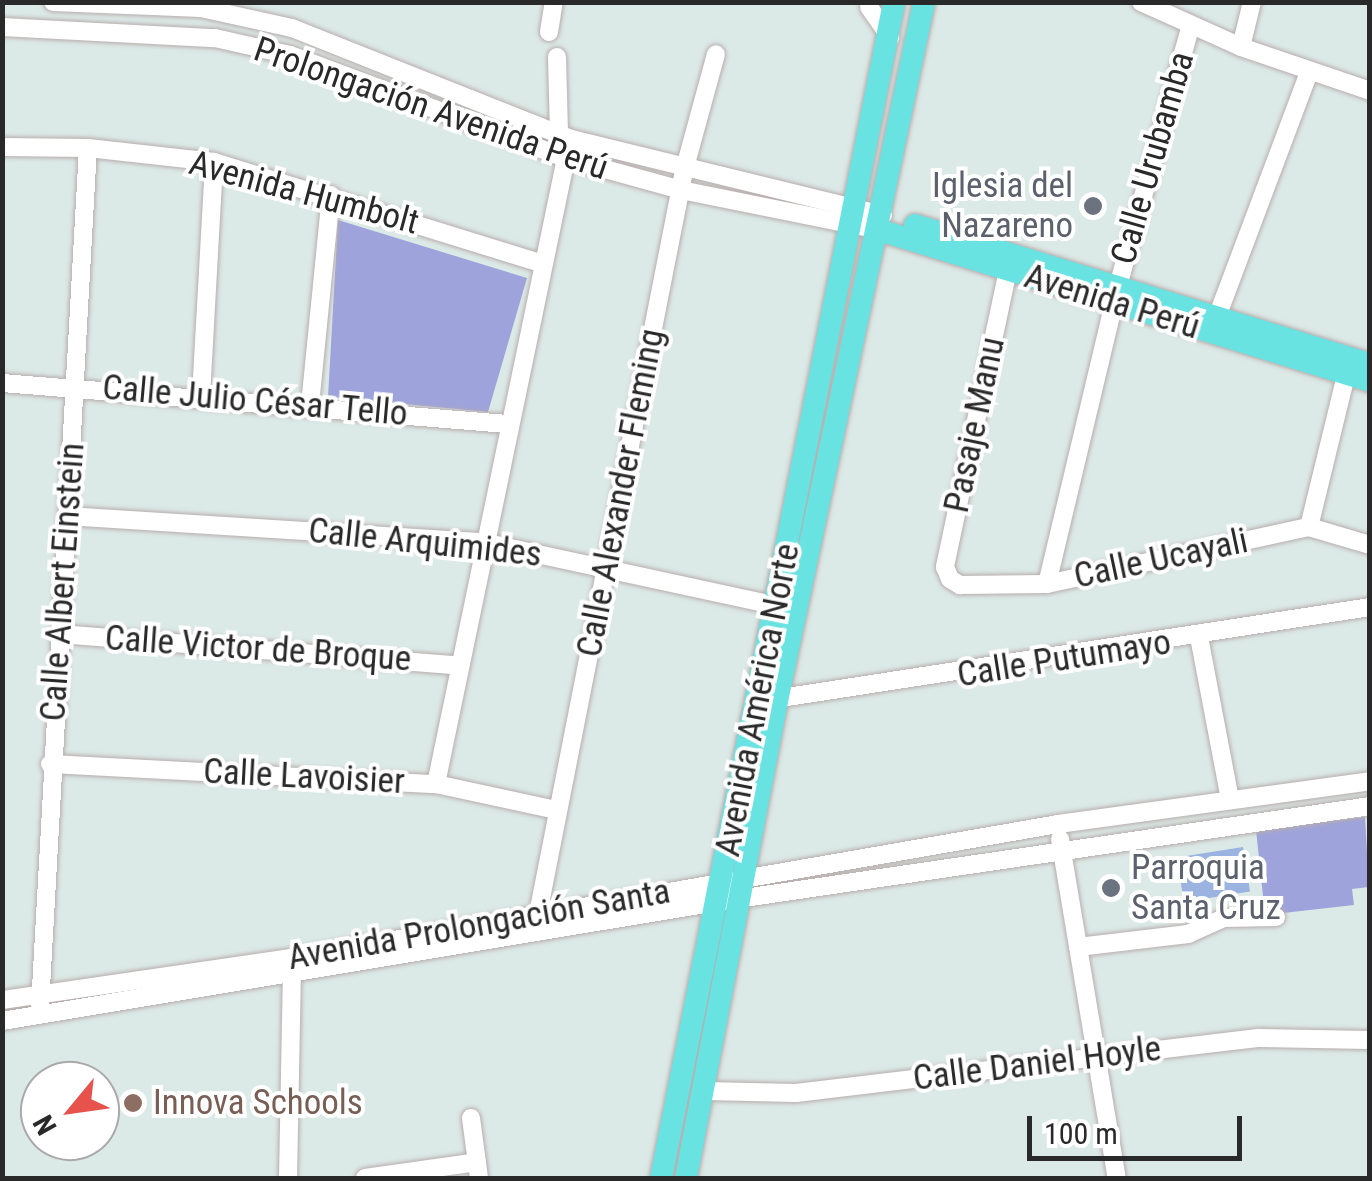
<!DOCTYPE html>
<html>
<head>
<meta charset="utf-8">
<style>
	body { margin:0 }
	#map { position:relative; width:1372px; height:1181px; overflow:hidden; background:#dceae7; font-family:"Roboto Condensed",sans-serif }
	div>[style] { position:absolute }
	.green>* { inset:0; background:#9ea4db }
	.pitch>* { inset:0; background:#9bb3e1; transform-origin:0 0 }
	.roads { filter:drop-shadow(0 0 2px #b8adad) drop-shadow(0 0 2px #b8adad) }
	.minor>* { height:18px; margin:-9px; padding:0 9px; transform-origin:9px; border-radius:9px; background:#fff }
	.major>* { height:22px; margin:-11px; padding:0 11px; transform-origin:11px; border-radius:11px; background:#69e2e2 }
	.dots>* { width:28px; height:28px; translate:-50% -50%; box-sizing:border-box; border:5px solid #fff; border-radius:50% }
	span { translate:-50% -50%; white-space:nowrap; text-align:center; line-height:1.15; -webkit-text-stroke:8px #fff; paint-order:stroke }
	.street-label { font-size:35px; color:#292929 }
	.worship-label { font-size:35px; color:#5b616d }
	.right { translate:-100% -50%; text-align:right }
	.left { translate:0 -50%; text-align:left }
	.education-label { font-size:35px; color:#785e54 }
	.frame { position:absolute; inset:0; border:5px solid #292929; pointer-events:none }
	.north { position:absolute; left:20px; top:1061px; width:100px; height:100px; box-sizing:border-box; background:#fff; border:2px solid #a9a9a9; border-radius:50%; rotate:241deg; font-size:28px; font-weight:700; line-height:40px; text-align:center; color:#292929 }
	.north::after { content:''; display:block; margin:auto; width:35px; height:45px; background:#e7534c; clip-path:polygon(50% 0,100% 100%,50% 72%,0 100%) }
	.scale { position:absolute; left:1027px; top:1116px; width:215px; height:45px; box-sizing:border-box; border:5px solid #292929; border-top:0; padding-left:12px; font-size:30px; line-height:35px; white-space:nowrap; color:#292929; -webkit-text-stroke:8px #fff; paint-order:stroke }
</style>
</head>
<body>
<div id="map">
	<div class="green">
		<i style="clip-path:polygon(338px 220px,527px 278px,488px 412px,328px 397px)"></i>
		<i style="clip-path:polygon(1365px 817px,1369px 887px,1352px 889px,1354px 905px,1265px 915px,1256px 830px)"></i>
	</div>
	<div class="pitch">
		<i style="left:1243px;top:847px;width:45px;height:67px;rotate:81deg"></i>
	</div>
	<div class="roads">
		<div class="minor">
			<i style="left:53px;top:2px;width:148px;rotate:2.3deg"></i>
			<i style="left:201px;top:8px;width:93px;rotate:12.4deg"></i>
			<i style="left:292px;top:28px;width:300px;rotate:21.7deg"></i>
			<i style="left:571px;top:139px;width:321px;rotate:13.7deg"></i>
			<i style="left:1141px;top:2px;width:110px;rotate:24.2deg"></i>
			<i style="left:1241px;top:47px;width:136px;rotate:18.8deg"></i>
			<i style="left:869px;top:7px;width:37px;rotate:55deg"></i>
			<i style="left:2px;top:27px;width:213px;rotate:3deg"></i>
			<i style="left:215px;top:38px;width:77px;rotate:12.8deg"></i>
			<i style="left:290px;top:55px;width:294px;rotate:20.5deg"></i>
			<i style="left:565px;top:158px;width:120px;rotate:15.4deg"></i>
			<i style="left:681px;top:190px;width:202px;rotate:11.4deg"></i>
			<i style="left:549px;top:32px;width:30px;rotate:-81deg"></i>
			<i style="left:1241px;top:47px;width:46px;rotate:-76.3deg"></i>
			<i style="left:557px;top:57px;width:77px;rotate:88.5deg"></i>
			<i style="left:2px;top:147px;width:86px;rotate:0.7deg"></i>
			<i style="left:88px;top:148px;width:127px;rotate:6.3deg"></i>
			<i style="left:214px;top:162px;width:341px;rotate:17.2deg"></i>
			<i style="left:1008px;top:270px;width:304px;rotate:102deg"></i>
			<i style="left:945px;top:567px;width:13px;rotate:67deg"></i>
			<i style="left:950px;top:579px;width:12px;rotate:31deg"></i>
			<i style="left:960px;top:585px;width:87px;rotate:-0.7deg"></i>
			<i style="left:1047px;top:584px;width:268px;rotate:-12.3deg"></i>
			<i style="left:1309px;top:527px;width:64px;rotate:16.4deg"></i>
			<i style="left:1217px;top:317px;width:262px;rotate:-69.4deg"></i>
			<i style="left:2px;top:383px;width:507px;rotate:4.64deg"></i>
			<i style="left:201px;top:396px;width:234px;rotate:-86.8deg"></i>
			<i style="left:310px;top:405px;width:211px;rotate:-84.3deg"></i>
			<i style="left:67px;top:516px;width:416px;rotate:3.6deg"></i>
			<i style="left:482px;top:542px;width:302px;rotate:12.2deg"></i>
			<i style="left:1309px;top:527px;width:169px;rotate:-76.3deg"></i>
			<i style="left:1047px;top:584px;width:306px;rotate:-76.6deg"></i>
			<i style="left:1118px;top:286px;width:271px;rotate:-74.4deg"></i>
			<i style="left:59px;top:634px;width:398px;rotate:4.5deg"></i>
			<i style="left:1199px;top:637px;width:165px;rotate:79.2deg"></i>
			<i style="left:768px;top:700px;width:609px;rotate:-8.78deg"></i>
			<i style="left:50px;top:764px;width:387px;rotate:3deg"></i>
			<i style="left:436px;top:784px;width:123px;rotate:12.2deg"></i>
			<i style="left:436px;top:784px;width:650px;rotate:-78.27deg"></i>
			<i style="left:1060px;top:839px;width:344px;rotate:80.5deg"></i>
			<i style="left:536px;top:924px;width:767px;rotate:-78.88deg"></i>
			<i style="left:684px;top:171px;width:121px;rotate:-74.7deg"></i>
			<i style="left:1078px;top:947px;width:111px;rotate:-6.7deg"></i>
			<i style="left:1188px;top:934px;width:39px;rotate:-24deg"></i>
			<i style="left:1224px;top:918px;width:52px;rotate:-1.1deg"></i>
			<i style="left:2px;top:1000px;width:292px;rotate:-8.3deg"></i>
			<i style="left:291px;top:958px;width:779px;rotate:-9.91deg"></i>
			<i style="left:1058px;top:824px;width:315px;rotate:-7.8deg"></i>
			<i style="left:40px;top:1006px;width:859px;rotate:-86.8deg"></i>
			<i style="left:2px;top:1021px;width:725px;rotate:-9.45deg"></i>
			<i style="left:717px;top:902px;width:660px;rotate:-8.36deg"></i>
			<i style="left:705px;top:1091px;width:91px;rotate:1.3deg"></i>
			<i style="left:796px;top:1093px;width:467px;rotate:-6.8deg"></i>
			<i style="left:1260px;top:1038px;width:110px;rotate:1deg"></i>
			<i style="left:471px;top:1118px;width:61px;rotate:82.4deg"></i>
			<i style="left:288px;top:1178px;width:209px;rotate:-88.9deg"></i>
			<i style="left:365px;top:1178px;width:113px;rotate:-8.1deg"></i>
		</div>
		<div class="major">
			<i style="left:915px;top:225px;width:476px;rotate:17deg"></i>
			<i style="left:879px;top:230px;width:514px;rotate:17.09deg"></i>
			<i style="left:661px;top:1178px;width:1199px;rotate:-78.79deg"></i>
			<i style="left:686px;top:1178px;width:486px;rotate:-79.2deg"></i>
			<i style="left:777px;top:701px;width:714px;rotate:-78.12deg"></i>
		</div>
	</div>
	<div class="dots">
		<i style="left:1093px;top:206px;background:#6b7280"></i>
		<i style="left:1111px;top:888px;background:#6b7280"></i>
		<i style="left:133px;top:1103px;background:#8d6e63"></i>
	</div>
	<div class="street-label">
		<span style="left:431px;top:109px;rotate:19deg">Prolongación Avenida Perú</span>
		<span style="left:1153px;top:158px;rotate:-74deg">Calle Urubamba</span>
		<span style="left:304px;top:193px;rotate:15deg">Avenida Humbolt</span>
		<span style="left:1112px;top:302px;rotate:17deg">Avenida Perú</span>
		<span style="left:255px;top:401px;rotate:5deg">Calle Julio César Tello</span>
		<span style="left:975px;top:425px;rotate:-78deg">Pasaje Manu</span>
		<span style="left:621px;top:493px;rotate:-79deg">Calle Alexander Fleming</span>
		<span style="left:425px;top:543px;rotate:6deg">Calle Arquimides</span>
		<span style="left:1161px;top:559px;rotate:-12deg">Calle Ucayali</span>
		<span style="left:63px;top:582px;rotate:-86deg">Calle Albert Einstein</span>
		<span style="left:258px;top:649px;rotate:4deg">Calle Victor de Broque</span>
		<span style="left:1064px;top:659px;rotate:-9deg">Calle Putumayo</span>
		<span style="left:758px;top:700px;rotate:-79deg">Avenida América Norte</span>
		<span style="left:304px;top:777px;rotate:3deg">Calle Lavoisier</span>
		<span style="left:479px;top:925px;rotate:-10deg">Avenida Prolongación Santa</span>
		<span style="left:1037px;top:1064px;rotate:-7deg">Calle Daniel Hoyle</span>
	</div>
	<div class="worship-label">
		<span class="right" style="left:1073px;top:206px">Iglesia del<br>Nazareno</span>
		<span class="left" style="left:1131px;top:888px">Parroquia<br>Santa Cruz</span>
	</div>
	<div class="education-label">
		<span class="left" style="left:153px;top:1103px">Innova Schools</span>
	</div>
	<div class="frame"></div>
	<div class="north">N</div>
	<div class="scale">100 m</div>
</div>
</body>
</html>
